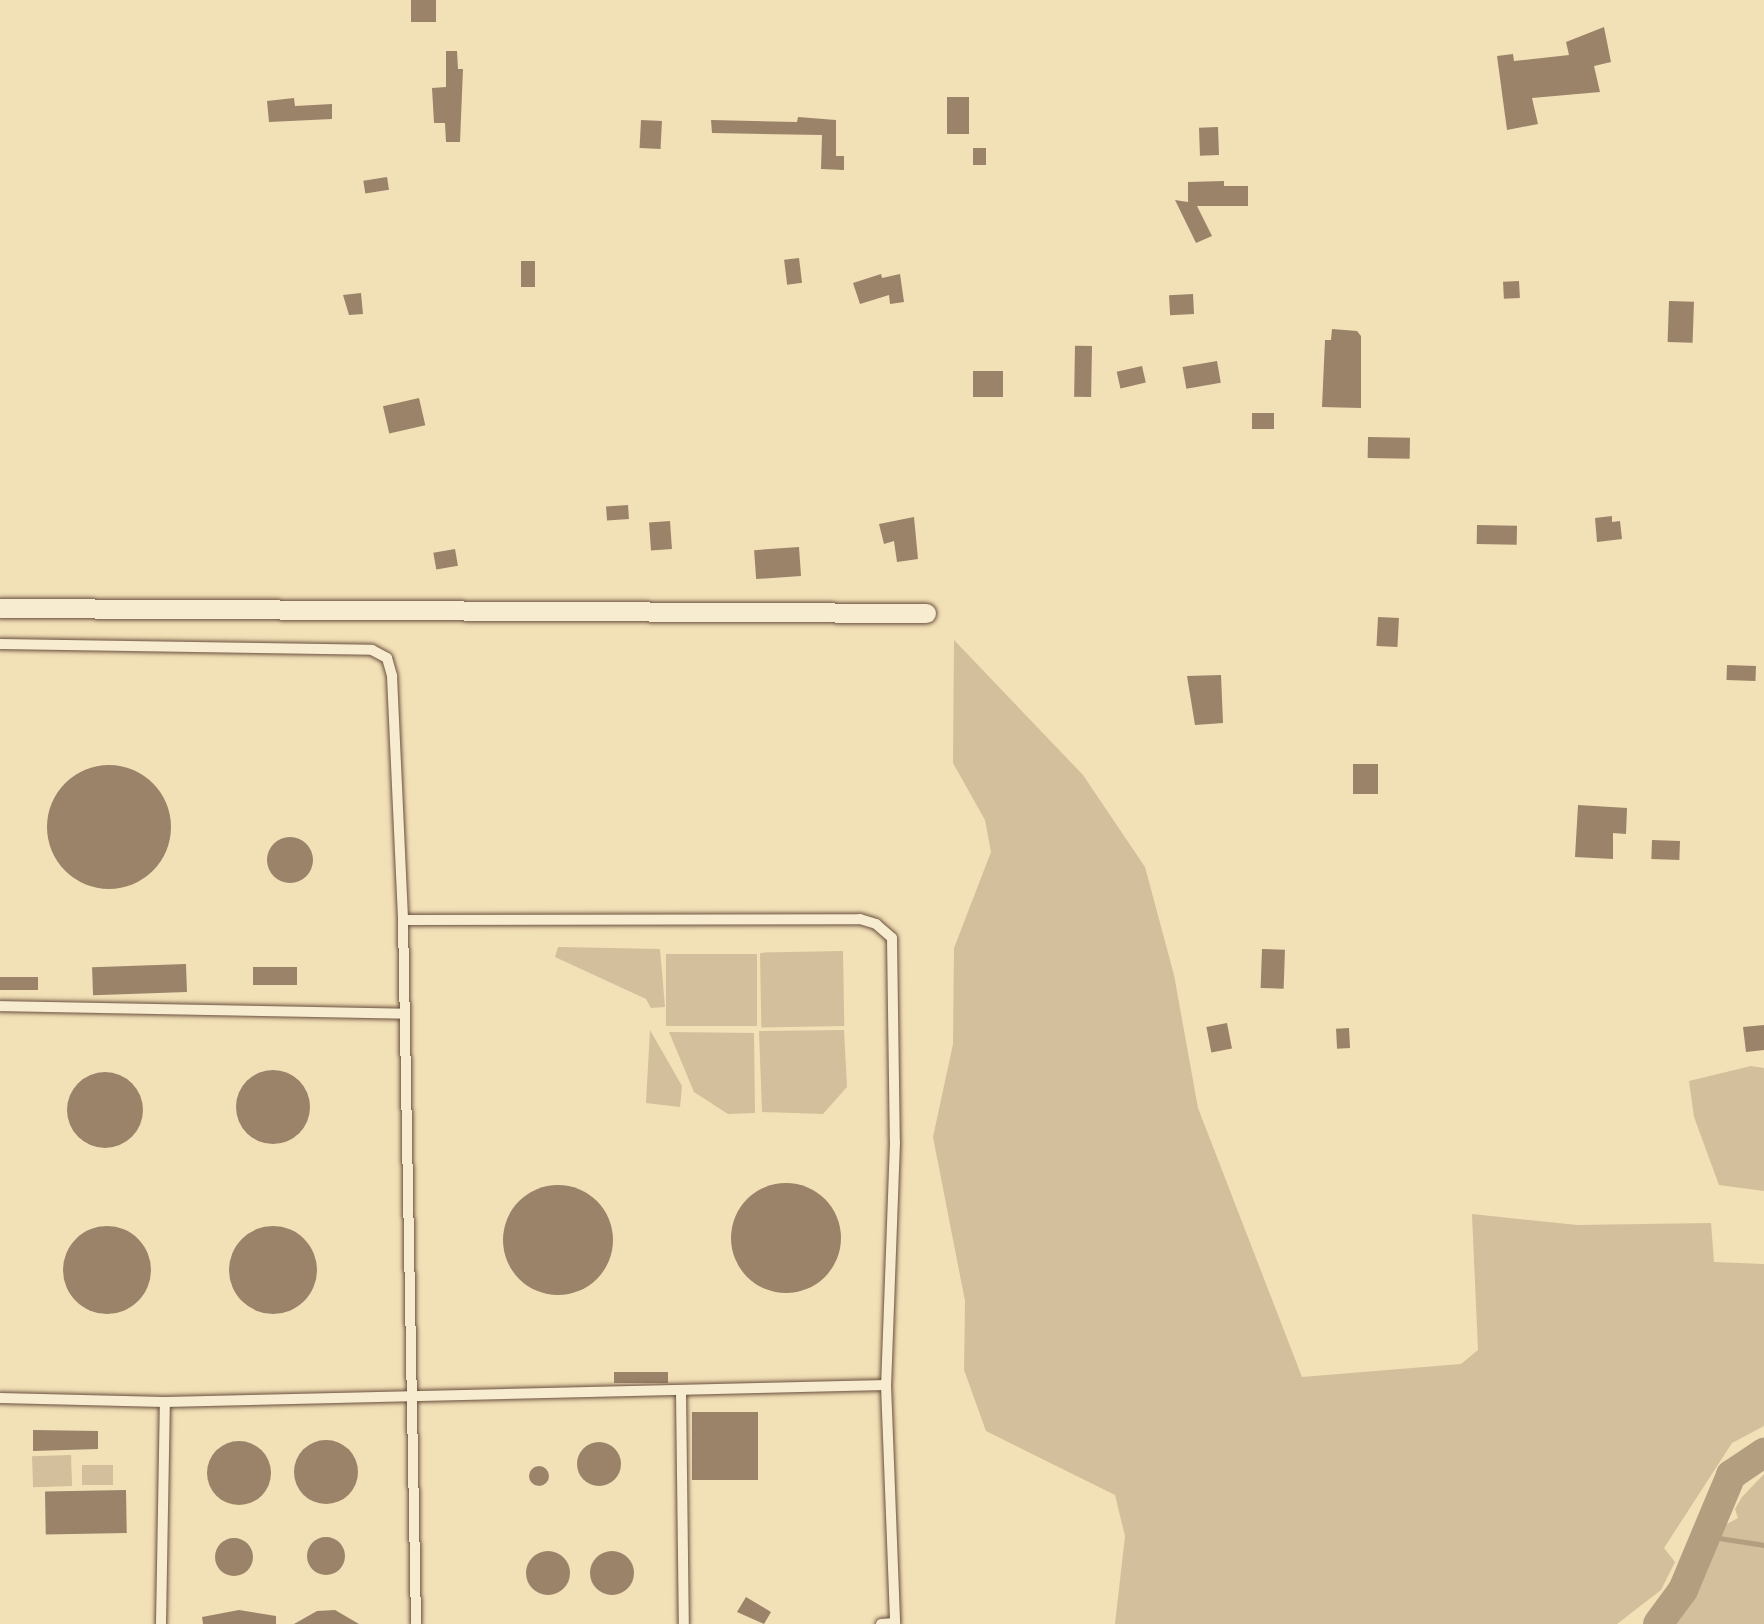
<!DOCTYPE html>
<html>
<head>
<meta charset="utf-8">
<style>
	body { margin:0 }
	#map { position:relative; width:1764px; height:1624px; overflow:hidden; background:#f2e0b7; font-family:Alegreya,serif }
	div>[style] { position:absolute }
	.green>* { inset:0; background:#d3bf9b; transform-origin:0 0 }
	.stream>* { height:5px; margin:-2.5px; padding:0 2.5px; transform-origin:2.5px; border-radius:2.5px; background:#b49e80 }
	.river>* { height:30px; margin:-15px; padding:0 15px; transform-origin:15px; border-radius:15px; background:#b49e80 }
	.building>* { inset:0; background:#9a8369; transform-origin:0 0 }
	.round { border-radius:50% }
	.roads { filter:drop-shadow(0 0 2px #694f3d) drop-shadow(0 0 2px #694f3d) }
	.service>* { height:10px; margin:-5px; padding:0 5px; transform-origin:5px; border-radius:5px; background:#f7ebd0 }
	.minor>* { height:19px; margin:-9.5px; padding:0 9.5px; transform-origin:9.5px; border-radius:9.5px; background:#f7ebd0 }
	span { translate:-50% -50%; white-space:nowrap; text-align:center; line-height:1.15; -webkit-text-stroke:5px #f7ebd0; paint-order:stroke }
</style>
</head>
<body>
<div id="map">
	<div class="green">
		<i style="clip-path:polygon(954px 640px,1083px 775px,1145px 867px,1174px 975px,1198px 1108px,1302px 1377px,1461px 1364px,1478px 1350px,1472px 1214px,1577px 1225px,1711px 1223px,1714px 1262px,1764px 1264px,1764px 1426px,1732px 1443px,1664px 1548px,1675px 1562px,1661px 1590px,1617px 1624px,1115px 1624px,1125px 1536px,1115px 1495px,986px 1431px,964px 1370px,965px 1301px,933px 1137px,953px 1044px,954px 948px,991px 852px,985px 820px,953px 763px)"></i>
		<i style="clip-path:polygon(558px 947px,660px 949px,665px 1007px,651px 1008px,646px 999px,555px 957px)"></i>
		<i style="left:843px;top:951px;width:75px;height:83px;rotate:89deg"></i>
		<i style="left:666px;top:954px;width:91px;height:72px"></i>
		<i style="clip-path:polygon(650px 1030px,682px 1086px,680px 1107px,646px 1103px)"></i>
		<i style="clip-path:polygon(844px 1030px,847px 1087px,823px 1114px,762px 1112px,759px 1031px)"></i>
		<i style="clip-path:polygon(669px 1032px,754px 1033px,755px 1113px,728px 1114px,694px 1092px)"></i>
		<i style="clip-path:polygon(1751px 1066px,1764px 1068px,1764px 1191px,1719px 1185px,1694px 1117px,1689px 1081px)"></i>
		<i style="left:71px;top:1455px;width:31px;height:39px;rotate:88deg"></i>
		<i style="left:113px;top:1465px;width:20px;height:31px;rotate:90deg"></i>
		<i style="clip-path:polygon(1764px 1474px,1764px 1624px,1668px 1624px,1682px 1606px,1723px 1526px,1738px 1518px,1735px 1509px,1742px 1497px)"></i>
	</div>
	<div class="stream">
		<i style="left:1706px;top:1536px;width:59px;rotate:8.8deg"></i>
	</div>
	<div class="river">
		<i style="left:1658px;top:1624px;width:42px;rotate:-53.7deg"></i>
		<i style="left:1683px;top:1590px;width:125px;rotate:-67.3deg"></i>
		<i style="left:1731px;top:1475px;width:40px;rotate:-34deg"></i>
	</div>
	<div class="building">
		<i style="left:411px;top:0;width:25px;height:22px"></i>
		<i style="clip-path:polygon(1604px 27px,1611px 62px,1594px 66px,1600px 92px,1532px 98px,1538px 124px,1507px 130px,1497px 56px,1513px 54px,1514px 61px,1569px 55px,1566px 42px)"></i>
		<i style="clip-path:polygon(446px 51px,457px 51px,458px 69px,463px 69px,460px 142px,446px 142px,445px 123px,434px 123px,432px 88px,446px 87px)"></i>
		<i style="left:947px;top:97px;width:22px;height:37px"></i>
		<i style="clip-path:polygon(294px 98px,295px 106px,332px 104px,332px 119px,269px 122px,267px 101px)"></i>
		<i style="clip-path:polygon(798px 117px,836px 120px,836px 156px,844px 156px,844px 170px,821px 169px,822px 135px,712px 133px,711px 120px,797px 122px)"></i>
		<i style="left:641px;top:120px;width:21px;height:28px;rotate:3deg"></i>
		<i style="left:1218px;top:127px;width:28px;height:19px;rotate:88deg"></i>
		<i style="left:973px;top:148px;width:13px;height:17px"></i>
		<i style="left:387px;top:177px;width:13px;height:24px;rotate:81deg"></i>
		<i style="clip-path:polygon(1224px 181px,1224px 186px,1248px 186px,1248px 206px,1197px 206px,1212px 236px,1196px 243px,1175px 200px,1188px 202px,1188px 182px)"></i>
		<i style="left:799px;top:258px;width:25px;height:15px;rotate:83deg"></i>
		<i style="left:521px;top:261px;width:14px;height:26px"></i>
		<i style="clip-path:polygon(881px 274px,882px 278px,900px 274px,904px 302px,890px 304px,889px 295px,860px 304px,853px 283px)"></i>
		<i style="left:1519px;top:281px;width:17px;height:16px;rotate:87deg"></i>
		<i style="clip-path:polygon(361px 293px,363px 314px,349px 315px,343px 295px)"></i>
		<i style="left:1193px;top:294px;width:20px;height:24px;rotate:87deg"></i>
		<i style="left:1669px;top:301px;width:25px;height:41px;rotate:2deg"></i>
		<i style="clip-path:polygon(1332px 329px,1357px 331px,1361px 336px,1361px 408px,1322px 407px,1325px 340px,1331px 340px)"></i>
		<i style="left:1092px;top:346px;width:51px;height:17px;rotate:91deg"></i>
		<i style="left:1217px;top:361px;width:22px;height:35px;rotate:80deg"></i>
		<i style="left:1142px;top:366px;width:17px;height:26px;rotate:77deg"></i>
		<i style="left:973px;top:371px;width:30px;height:26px"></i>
		<i style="left:419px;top:398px;width:28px;height:37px;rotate:77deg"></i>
		<i style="left:1252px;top:413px;width:22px;height:16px"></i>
		<i style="left:1368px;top:437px;width:42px;height:21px;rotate:1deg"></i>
		<i style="left:628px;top:505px;width:14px;height:22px;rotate:86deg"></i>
		<i style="clip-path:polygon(1612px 516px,1612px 522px,1620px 521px,1622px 539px,1597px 542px,1595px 518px)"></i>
		<i style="clip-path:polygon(914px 517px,918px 559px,897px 562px,894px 541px,884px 544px,879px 524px)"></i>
		<i style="left:670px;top:521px;width:28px;height:21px;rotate:86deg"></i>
		<i style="left:1477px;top:525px;width:40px;height:19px;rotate:1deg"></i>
		<i style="left:799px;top:547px;width:29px;height:45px;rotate:86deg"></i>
		<i style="left:455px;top:549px;width:17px;height:22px;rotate:80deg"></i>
		<i style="left:1378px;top:617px;width:21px;height:29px;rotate:3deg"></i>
		<i style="left:1727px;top:665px;width:29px;height:15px;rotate:2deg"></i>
		<i style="clip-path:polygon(1221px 675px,1223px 723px,1195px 725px,1187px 676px)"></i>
		<i style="left:1353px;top:764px;width:25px;height:30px"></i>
		<i class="round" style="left:47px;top:765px;width:124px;height:124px"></i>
		<i style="clip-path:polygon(1578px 805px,1627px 808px,1626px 834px,1613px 833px,1613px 859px,1575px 857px)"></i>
		<i class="round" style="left:267px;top:837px;width:46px;height:46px"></i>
		<i style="left:1652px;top:840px;width:28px;height:19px;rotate:2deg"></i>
		<i style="left:1262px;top:949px;width:23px;height:39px;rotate:2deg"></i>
		<i style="left:186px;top:964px;width:28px;height:94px;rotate:88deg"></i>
		<i style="left:297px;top:967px;width:18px;height:44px;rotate:90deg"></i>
		<i style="left:38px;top:977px;width:13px;height:38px;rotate:90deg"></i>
		<i style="left:1227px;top:1023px;width:26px;height:21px;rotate:79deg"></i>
		<i style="clip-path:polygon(1764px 1025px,1764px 1050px,1746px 1052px,1743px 1027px)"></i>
		<i style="left:1349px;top:1028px;width:20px;height:13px;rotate:87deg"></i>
		<i class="round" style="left:236px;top:1070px;width:74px;height:74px"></i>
		<i class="round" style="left:67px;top:1072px;width:76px;height:76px"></i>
		<i class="round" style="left:731px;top:1183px;width:110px;height:110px"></i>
		<i class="round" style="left:503px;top:1185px;width:110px;height:110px"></i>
		<i class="round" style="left:229px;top:1226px;width:88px;height:88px"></i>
		<i class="round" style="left:63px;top:1226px;width:88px;height:88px"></i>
		<i style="left:668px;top:1372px;width:11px;height:54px;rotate:90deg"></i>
		<i style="left:692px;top:1412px;width:66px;height:68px"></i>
		<i style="clip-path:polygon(33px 1430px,98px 1431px,98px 1449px,33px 1451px)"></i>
		<i class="round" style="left:294px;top:1440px;width:64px;height:64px"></i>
		<i class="round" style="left:207px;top:1441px;width:64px;height:64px"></i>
		<i class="round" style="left:577px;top:1442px;width:44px;height:44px"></i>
		<i class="round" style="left:529px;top:1466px;width:20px;height:20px"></i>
		<i style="left:126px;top:1490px;width:43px;height:81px;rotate:89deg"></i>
		<i class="round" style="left:307px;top:1537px;width:38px;height:38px"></i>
		<i class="round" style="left:215px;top:1538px;width:38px;height:38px"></i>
		<i class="round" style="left:590px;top:1551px;width:44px;height:44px"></i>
		<i class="round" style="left:526px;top:1551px;width:44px;height:44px"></i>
		<i style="clip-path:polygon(746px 1597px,771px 1612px,764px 1624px,737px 1612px)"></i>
		<i style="clip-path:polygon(239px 1610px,276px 1616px,276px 1624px,203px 1624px,202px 1617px)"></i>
		<i style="clip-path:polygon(335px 1610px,359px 1624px,294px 1624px,317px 1611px)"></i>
	</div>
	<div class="roads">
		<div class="service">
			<i style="left:0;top:644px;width:372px;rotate:0.9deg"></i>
			<i style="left:372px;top:650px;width:17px;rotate:28deg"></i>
			<i style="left:387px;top:658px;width:19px;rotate:74deg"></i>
			<i style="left:392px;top:676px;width:244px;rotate:87.4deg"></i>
			<i style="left:403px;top:920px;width:704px;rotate:88.94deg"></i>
			<i style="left:403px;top:920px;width:457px;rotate:-0.1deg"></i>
			<i style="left:860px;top:919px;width:17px;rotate:17deg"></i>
			<i style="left:876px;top:924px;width:21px;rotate:41deg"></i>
			<i style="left:892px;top:938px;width:204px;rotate:89.2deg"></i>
			<i style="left:895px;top:1142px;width:243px;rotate:92.1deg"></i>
			<i style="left:886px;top:1385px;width:239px;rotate:87.8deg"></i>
			<i style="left:0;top:1006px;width:403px;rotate:1.1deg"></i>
			<i style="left:681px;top:1392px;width:232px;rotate:89.3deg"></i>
			<i style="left:0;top:1398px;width:165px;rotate:1.4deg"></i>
			<i style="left:165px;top:1402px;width:721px;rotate:-1.35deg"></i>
			<i style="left:161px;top:1624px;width:222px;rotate:-89deg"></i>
			<i style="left:881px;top:1624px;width:14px;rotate:-4deg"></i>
		</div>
		<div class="minor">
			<i style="left:0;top:608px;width:926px;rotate:0.31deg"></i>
		</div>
	</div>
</div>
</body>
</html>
